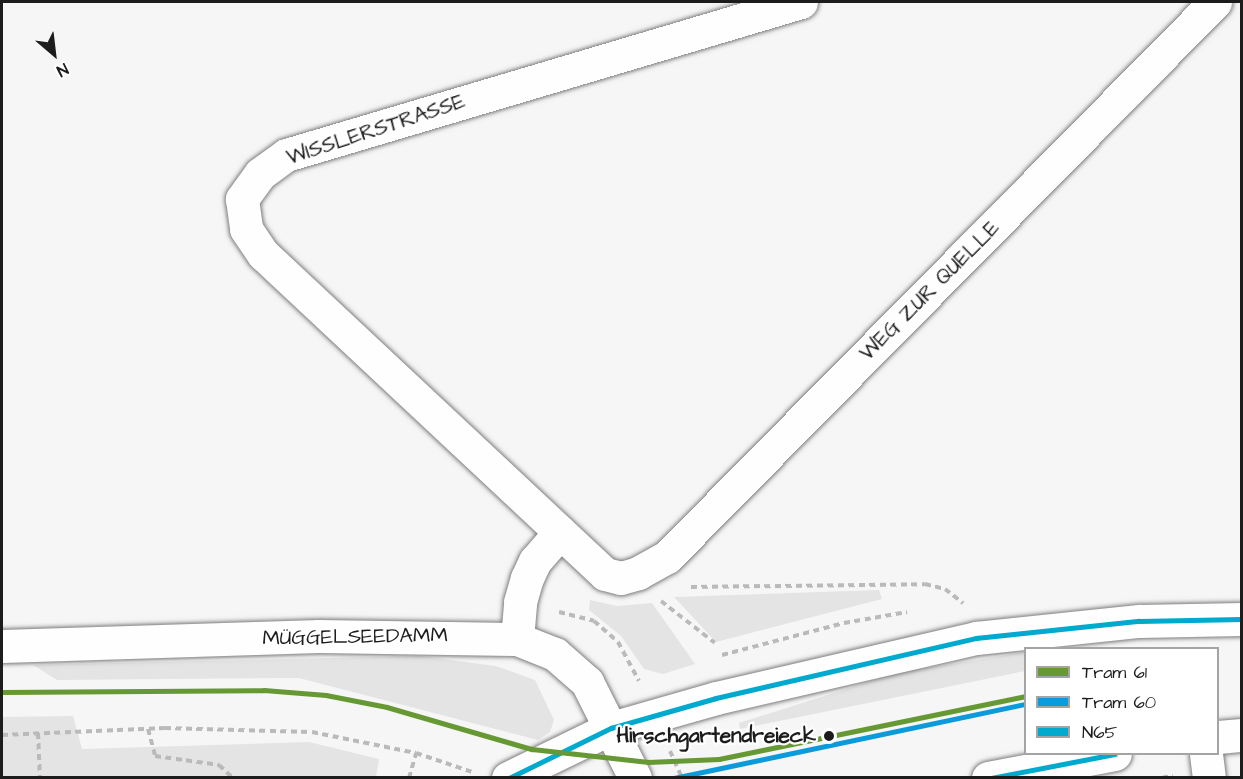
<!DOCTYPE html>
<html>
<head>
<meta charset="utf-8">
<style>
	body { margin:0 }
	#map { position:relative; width:1243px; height:779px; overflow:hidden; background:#f6f6f6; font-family:"Architects Daughter",sans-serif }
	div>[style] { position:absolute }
	.green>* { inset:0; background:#e4e4e4 }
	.path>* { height:4px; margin-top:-2px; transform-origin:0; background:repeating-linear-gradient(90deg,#bababa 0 6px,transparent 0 10.5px) }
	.roads { filter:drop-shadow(0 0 2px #7e7e7e) drop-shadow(0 0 2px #7e7e7e) }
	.minor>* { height:33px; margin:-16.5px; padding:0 16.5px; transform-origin:16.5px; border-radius:16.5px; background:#fefefe }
	.secondary>* { height:33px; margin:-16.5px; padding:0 16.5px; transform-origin:16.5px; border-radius:16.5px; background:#fefefe }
	.bus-1>* { height:4.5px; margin:-2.25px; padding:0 2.25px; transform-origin:2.25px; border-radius:2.25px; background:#00a9ce }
	.tram-1>* { height:4.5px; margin:-2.25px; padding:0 2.25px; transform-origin:2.25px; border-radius:2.25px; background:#693 }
	.tram-2>* { height:4.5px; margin:-2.25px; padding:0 2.25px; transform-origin:2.25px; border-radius:2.25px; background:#0b9ada }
	.dots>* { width:16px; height:16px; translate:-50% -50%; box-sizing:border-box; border:3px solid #fff; border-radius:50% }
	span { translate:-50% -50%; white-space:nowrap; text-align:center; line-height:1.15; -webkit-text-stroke:4.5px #fff; paint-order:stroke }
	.street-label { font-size:21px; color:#1c1c1c }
	.stop-label { font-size:21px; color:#1c1c1c; font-weight:700 }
	.right { translate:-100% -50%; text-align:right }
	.frame { position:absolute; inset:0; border:3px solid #1c1c1c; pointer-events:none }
	.legend { position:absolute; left:1024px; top:647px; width:195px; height:108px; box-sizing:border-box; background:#fff; border:2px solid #a4a4a4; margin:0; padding:8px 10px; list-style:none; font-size:18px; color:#1c1c1c }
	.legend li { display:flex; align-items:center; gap:12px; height:30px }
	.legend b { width:30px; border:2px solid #a4a4a4 }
	.north { position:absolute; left:24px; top:24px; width:60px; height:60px; -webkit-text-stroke:4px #fff; paint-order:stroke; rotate:152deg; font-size:16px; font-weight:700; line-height:24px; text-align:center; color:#1c1c1c }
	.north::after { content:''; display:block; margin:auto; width:21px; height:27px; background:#1c1c1c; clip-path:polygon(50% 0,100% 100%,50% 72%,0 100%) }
</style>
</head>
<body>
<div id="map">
	<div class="green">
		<i style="clip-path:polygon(879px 590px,882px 599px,716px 642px,674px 597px)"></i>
		<i style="clip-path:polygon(590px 600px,617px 606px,652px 603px,695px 664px,663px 674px,644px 669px,621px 636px,589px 610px)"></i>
		<i style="clip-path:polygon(1025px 652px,1025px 671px,740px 729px,739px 723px,897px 673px)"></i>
		<i style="clip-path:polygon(420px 656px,496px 666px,535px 680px,554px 720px,550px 732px,538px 740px,299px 678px,57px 680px,33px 665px)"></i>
		<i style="clip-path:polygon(73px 716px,82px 749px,309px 742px,379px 759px,376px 777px,2px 777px,2px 717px)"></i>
	</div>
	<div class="path">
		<i style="left:691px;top:587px;width:234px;rotate:-0.7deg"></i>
		<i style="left:925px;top:584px;width:21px;rotate:14deg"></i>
		<i style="left:945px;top:589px;width:23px;rotate:38deg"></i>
		<i style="left:661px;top:601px;width:68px;rotate:37.9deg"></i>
		<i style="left:559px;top:612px;width:36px;rotate:14deg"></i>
		<i style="left:594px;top:621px;width:32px;rotate:41deg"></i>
		<i style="left:618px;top:642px;width:44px;rotate:61.7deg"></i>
		<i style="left:722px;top:655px;width:126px;rotate:-14.7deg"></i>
		<i style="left:844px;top:623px;width:64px;rotate:-9.9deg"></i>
		<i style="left:148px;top:729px;width:28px;rotate:75deg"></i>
		<i style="left:155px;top:756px;width:65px;rotate:8deg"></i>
		<i style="left:219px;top:765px;width:19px;rotate:43deg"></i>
		<i style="left:38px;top:733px;width:45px;rotate:87.5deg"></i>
		<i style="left:2px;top:735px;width:163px;rotate:-2.5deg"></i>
		<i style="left:165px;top:728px;width:147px;rotate:1.6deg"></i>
		<i style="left:312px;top:732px;width:106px;rotate:11.4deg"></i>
		<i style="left:416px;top:753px;width:59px;rotate:18.7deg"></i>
		<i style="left:670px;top:751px;width:30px;rotate:66deg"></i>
		<i style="left:409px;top:778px;width:26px;rotate:-74deg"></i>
		<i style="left:1162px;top:778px;width:11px;rotate:-15deg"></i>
	</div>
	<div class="roads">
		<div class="minor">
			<i style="left:801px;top:2px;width:537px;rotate:163.45deg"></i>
			<i style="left:286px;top:155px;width:32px;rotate:144deg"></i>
			<i style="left:260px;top:174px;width:31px;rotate:126deg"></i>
			<i style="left:242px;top:199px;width:30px;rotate:82deg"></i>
			<i style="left:246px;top:229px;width:30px;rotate:56deg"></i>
			<i style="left:263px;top:254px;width:468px;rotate:43.1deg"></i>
			<i style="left:605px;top:574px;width:16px;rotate:14deg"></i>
			<i style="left:621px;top:578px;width:18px;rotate:-16deg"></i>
			<i style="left:638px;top:573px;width:33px;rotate:-29deg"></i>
			<i style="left:667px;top:557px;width:780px;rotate:-45.36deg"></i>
			<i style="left:517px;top:639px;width:37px;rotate:-85deg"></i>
			<i style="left:520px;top:602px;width:25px;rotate:-74deg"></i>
			<i style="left:527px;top:578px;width:19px;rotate:-65deg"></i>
			<i style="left:535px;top:561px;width:38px;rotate:-49deg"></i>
			<i style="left:1206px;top:754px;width:24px;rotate:83deg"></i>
		</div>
		<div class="secondary">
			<i style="left:2px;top:646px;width:317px;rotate:-1.8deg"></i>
			<i style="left:319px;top:636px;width:198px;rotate:0.9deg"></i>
			<i style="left:517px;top:639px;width:41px;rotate:21.5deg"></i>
			<i style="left:555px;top:654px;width:43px;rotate:41.2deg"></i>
			<i style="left:587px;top:682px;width:107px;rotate:63.4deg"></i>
			<i style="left:1218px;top:737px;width:24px;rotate:-5deg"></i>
			<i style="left:508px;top:778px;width:114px;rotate:-25.9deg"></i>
			<i style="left:611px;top:728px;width:109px;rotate:-15.9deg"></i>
			<i style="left:716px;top:698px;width:267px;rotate:-13deg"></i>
			<i style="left:976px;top:638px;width:164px;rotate:-6deg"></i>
			<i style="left:1139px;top:621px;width:103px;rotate:-1.1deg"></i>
			<i style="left:988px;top:778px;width:129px;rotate:-10.7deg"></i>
		</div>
	</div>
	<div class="bus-1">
		<i style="left:509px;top:778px;width:114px;rotate:-26.1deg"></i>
		<i style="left:611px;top:728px;width:109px;rotate:-15.9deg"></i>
		<i style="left:716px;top:698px;width:267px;rotate:-13deg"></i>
		<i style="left:976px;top:638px;width:164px;rotate:-6deg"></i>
		<i style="left:1139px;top:621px;width:103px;rotate:-1.1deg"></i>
		<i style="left:991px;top:778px;width:126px;rotate:-11deg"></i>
	</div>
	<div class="tram-1">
		<i style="left:2px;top:692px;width:262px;rotate:-0.4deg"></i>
		<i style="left:264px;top:690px;width:62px;rotate:4.6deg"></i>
		<i style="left:326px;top:695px;width:62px;rotate:11.1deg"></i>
		<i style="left:387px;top:707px;width:151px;rotate:16.2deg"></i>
		<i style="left:532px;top:749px;width:117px;rotate:6.4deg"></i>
		<i style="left:648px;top:762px;width:71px;rotate:-2.4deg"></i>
		<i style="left:719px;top:759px;width:313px;rotate:-11.6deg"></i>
	</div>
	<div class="tram-2">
		<i style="left:674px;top:778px;width:360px;rotate:-11.9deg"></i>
	</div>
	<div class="dots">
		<i style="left:829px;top:736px;background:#1c1c1c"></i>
	</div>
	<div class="street-label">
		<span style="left:376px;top:130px;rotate:-18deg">WISSLERSTRASSE</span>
		<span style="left:930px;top:291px;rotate:-45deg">WEG ZUR QUELLE</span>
		<span style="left:355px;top:637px;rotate:-1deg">MÜGGELSEEDAMM</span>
	</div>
	<div class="stop-label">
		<span class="right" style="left:816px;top:736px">Hirschgartendreieck</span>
	</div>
	<div class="frame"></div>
	<ul class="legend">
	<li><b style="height:8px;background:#693"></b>Tram 61</li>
	<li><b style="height:8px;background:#0b9ada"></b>Tram 60</li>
	<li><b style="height:8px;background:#00a9ce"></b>N65</li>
	</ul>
	<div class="north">N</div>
</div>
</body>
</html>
